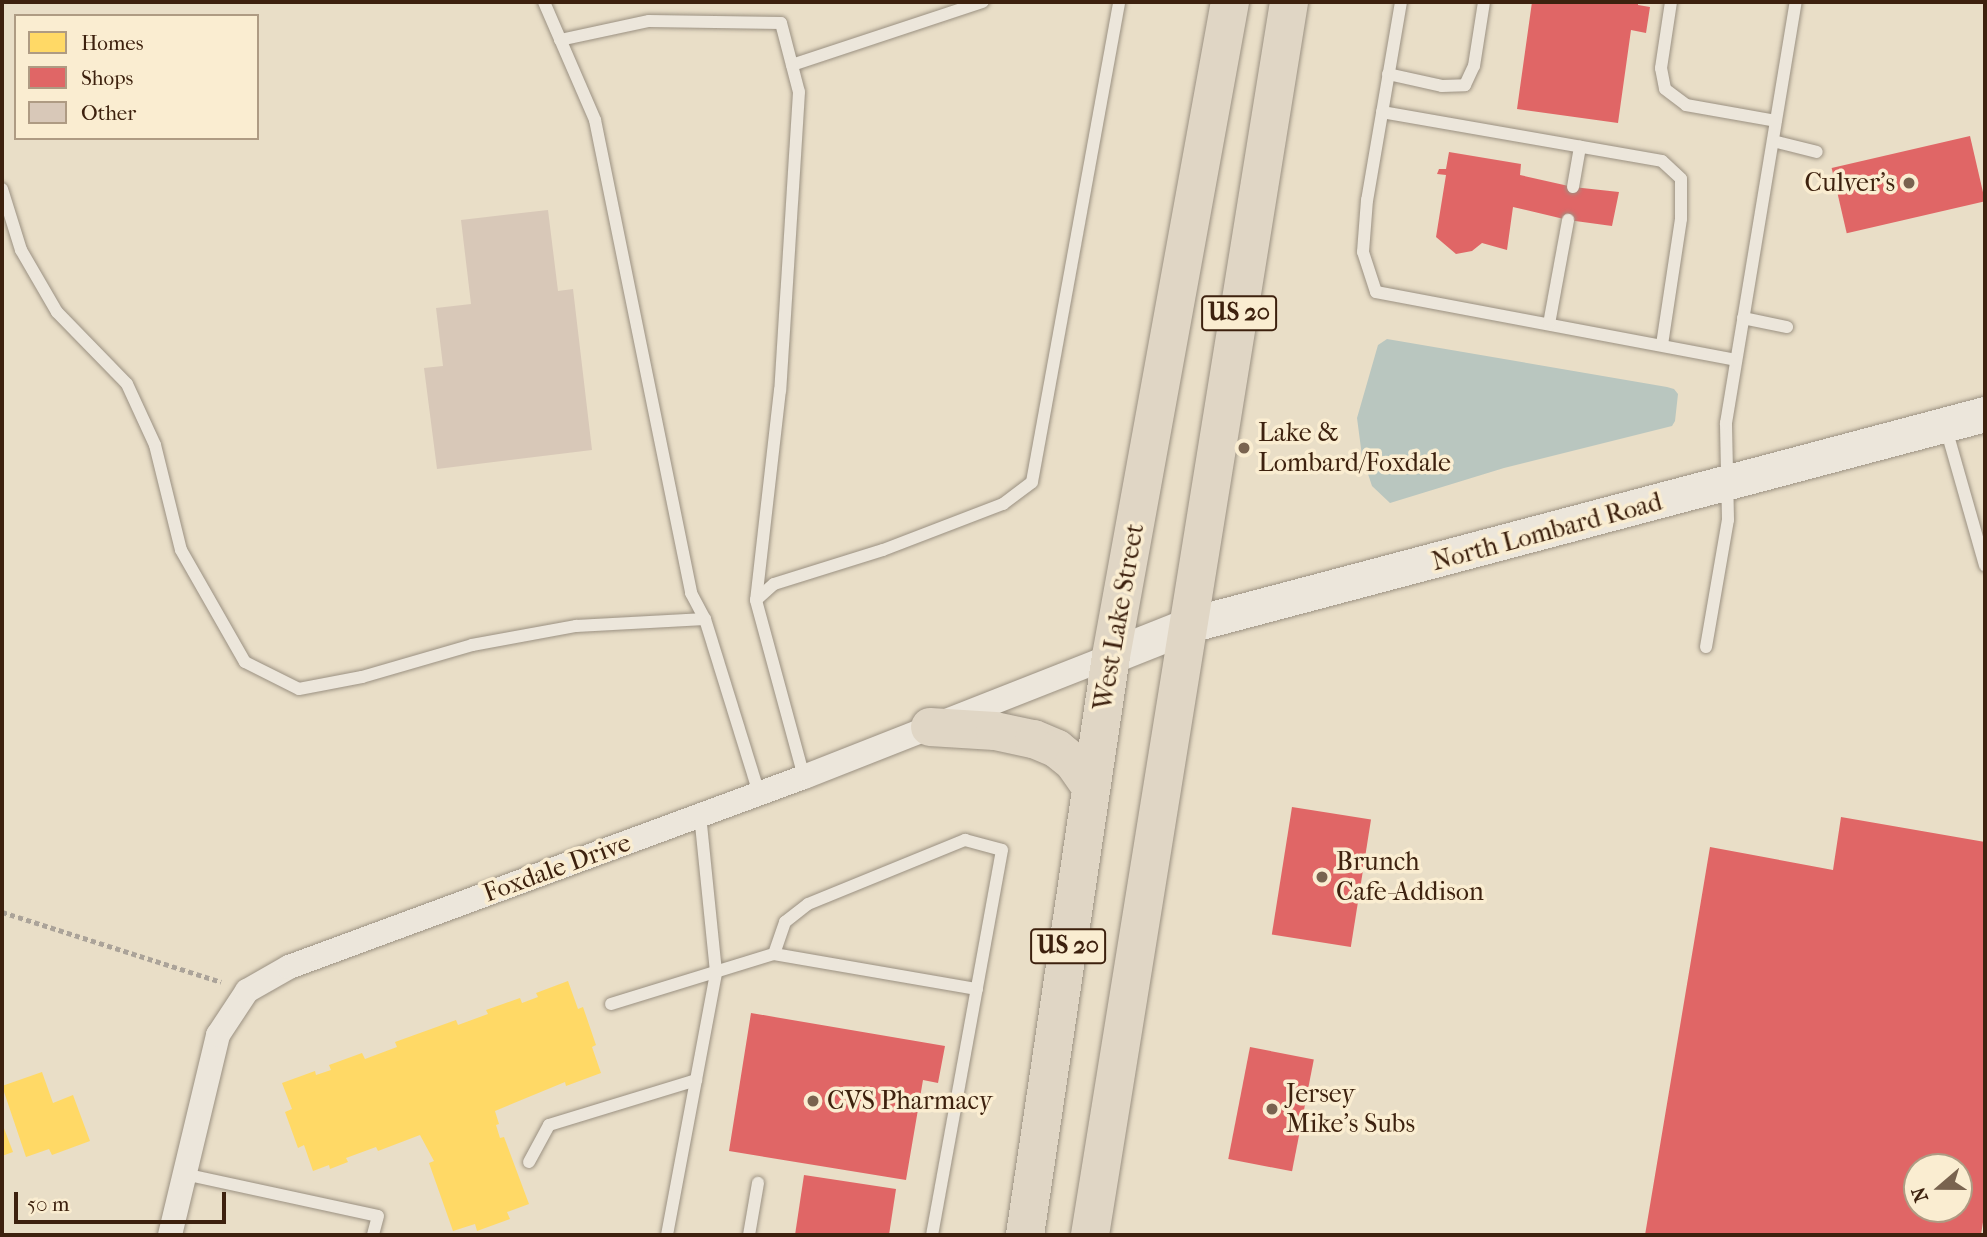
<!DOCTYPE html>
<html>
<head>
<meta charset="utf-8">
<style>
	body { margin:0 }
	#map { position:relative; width:1987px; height:1237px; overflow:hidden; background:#e9dec7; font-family:"IM FELL French Canon",serif }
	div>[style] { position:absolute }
	.water>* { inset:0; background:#b9c6bf }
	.homes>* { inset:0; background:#ffd966 }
	.shops>* { inset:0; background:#e06666; transform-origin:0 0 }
	.building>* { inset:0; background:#d8c8b8 }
	.path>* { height:4.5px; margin-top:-2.25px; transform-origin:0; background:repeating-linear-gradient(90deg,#aba399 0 5px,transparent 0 8.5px) }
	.roads { filter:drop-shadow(0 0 2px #9b9182) drop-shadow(0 0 2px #9b9182) }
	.lane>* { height:12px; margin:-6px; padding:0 6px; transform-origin:6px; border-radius:6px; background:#ece6db }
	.street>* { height:24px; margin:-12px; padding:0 12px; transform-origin:12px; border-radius:12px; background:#ece6db }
	.secondary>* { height:35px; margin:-17.5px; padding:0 17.5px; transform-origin:17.5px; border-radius:17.5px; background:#ece6db }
	.primary>* { height:38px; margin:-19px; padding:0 19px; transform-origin:19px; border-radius:19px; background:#e0d6c5 }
	.dots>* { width:19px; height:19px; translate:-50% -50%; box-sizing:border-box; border:4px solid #faedd1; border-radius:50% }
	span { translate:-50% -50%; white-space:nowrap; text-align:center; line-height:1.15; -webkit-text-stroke:7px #faedd1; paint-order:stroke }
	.shield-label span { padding:2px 5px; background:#faedd1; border:2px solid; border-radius:5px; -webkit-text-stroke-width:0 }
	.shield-label { font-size:24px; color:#3d210e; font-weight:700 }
	.poi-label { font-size:26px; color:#3d210e }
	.right { translate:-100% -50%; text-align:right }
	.left { translate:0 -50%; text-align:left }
	.street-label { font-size:26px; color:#3d210e }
	.frame { position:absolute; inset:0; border:4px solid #3d210e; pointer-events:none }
	.legend { position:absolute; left:14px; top:14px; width:245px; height:126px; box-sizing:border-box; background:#faedd1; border:2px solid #ae9b83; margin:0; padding:9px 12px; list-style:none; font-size:21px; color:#3d210e }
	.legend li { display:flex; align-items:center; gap:14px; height:35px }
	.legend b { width:35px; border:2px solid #ae9b83 }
	.north { position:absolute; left:1903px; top:1153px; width:70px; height:70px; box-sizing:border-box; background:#faedd1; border:2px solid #ae9b83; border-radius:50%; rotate:250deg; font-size:19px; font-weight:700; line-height:28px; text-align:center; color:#3d210e }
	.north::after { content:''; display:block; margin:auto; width:24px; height:32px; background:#79634f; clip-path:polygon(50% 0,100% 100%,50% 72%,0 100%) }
	.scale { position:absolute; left:14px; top:1192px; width:212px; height:32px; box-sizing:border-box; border:4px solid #3d210e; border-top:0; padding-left:9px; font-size:21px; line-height:24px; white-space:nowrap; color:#3d210e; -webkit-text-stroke:5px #faedd1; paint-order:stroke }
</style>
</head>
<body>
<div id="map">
	<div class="water">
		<i style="clip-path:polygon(1387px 339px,1667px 387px,1674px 389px,1678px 394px,1675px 421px,1672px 426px,1504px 468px,1390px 503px,1372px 486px,1362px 456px,1357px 418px,1378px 345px)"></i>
	</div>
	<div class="homes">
		<i style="clip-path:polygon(568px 981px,578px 1009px,583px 1007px,596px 1045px,592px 1047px,601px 1073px,566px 1086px,565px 1082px,495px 1111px,499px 1124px,496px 1125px,500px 1138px,504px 1137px,529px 1204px,507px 1212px,510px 1219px,477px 1231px,475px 1224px,453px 1231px,429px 1163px,434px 1161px,420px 1135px,378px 1151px,376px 1147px,346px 1158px,348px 1162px,330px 1169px,329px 1165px,313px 1171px,304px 1145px,298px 1148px,285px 1112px,292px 1109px,282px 1083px,315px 1071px,316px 1075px,331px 1070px,329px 1065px,362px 1053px,365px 1059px,397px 1047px,395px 1042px,456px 1020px,458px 1025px,488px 1014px,486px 1010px,520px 998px,522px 1003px,538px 997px,536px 993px)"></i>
		<i style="clip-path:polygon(42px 1072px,53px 1103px,73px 1095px,90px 1141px,52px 1155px,49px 1149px,26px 1157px,2px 1086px)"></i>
		<i style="clip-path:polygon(2px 1123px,13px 1152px,2px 1156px)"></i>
	</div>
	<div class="shops">
		<i style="clip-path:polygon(1532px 2px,1638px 2px,1638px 5px,1650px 7px,1646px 33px,1631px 30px,1618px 123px,1517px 109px)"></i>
		<i style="left:1970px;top:136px;width:67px;height:142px;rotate:77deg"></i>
		<i style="clip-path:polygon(1449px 152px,1521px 164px,1520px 175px,1573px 187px,1619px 192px,1612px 226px,1568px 220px,1513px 207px,1507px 250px,1482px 243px,1472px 251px,1456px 254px,1436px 237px,1446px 175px,1437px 174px,1439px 169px,1446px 169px)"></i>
		<i style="left:1292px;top:807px;width:80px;height:129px;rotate:9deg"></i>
		<i style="clip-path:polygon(evenodd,1841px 817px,1985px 842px,1985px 1209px,1981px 1235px,1645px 1235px,1710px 847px,1833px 870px,1841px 817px,1917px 1167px,1959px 1167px,1959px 1209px,1917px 1209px,1917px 1167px)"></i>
		<i style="clip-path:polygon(751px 1013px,945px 1046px,938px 1083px,923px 1080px,906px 1180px,729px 1151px)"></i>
		<i style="left:1250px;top:1047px;width:65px;height:114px;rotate:11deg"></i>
		<i style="clip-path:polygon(804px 1175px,896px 1189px,889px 1235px,795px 1235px)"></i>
	</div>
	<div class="building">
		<i style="clip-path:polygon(548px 210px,558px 291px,573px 289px,592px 450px,437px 469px,424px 368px,443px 366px,436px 308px,471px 304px,461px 220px)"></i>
	</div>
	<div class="path">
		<i style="left:2px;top:912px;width:230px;rotate:17.7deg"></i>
	</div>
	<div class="roads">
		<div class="lane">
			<i style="left:544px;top:2px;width:129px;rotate:66.6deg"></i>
			<i style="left:595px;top:120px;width:483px;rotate:78.5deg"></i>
			<i style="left:691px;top:593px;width:30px;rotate:62deg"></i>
			<i style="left:705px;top:619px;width:182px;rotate:72.8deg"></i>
			<i style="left:1401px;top:2px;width:201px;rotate:99.7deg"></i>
			<i style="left:1367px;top:200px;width:52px;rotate:94.4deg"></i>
			<i style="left:1363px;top:252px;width:42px;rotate:72deg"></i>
			<i style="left:1376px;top:292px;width:366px;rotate:10.7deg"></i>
			<i style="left:1671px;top:2px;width:67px;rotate:98.6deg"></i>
			<i style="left:1661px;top:68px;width:21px;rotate:79deg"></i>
			<i style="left:1665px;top:89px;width:26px;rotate:37deg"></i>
			<i style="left:1686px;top:105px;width:91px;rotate:10.1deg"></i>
			<i style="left:560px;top:40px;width:91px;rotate:-12.1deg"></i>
			<i style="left:649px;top:21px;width:132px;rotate:0.9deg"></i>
			<i style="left:781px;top:23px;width:71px;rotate:75.4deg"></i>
			<i style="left:799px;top:92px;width:299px;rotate:93.6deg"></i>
			<i style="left:780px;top:390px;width:211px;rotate:96.5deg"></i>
			<i style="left:792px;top:65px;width:201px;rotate:-18.3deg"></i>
			<i style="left:1388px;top:74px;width:55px;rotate:12.5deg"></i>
			<i style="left:1442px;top:86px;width:23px;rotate:-2deg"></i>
			<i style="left:1465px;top:85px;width:21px;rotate:-65deg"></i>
			<i style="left:1474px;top:66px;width:65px;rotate:-81.1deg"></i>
			<i style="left:1382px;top:112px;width:284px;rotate:9.9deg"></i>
			<i style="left:1662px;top:161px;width:26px;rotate:43deg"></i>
			<i style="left:1681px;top:179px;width:40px;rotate:90deg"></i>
			<i style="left:1681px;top:219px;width:127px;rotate:98.6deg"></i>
			<i style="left:1773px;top:141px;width:45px;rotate:14deg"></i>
			<i style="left:1573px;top:187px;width:41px;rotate:-80.1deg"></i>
			<i style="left:2px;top:189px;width:64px;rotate:72.7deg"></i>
			<i style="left:21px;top:250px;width:72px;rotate:59.9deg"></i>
			<i style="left:57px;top:312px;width:100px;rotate:45.8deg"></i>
			<i style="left:127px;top:384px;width:67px;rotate:65.3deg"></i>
			<i style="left:155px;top:445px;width:108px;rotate:76.1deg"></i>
			<i style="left:181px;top:550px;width:129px;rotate:60.3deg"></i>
			<i style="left:245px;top:662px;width:60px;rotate:26.6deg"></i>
			<i style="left:299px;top:689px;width:64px;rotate:-10.8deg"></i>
			<i style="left:362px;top:677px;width:115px;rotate:-16.2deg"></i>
			<i style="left:472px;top:645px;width:106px;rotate:-10.4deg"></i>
			<i style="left:576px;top:626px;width:129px;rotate:-3.1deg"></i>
			<i style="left:1743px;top:318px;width:45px;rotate:11.6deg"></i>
			<i style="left:1549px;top:324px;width:106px;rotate:-79.6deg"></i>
			<i style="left:1945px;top:425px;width:146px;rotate:74.1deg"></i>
			<i style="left:1706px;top:647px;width:129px;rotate:-80.2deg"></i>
			<i style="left:1728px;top:520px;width:97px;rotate:-91.2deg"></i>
			<i style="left:1726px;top:423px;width:427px;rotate:-80.6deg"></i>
			<i style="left:804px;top:777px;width:183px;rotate:-105.2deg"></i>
			<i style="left:756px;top:600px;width:24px;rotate:-42deg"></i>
			<i style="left:774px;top:584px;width:114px;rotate:-17.3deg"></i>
			<i style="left:883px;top:550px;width:129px;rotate:-21deg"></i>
			<i style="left:1003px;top:504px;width:36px;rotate:-37deg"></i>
			<i style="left:1032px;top:482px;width:488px;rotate:-79.7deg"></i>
			<i style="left:774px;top:954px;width:206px;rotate:9.8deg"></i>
			<i style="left:611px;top:1004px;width:170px;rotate:-17.1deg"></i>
			<i style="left:774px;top:954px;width:34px;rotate:-71deg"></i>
			<i style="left:785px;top:922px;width:29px;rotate:-38deg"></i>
			<i style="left:808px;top:904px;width:170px;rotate:-22.2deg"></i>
			<i style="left:965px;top:840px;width:38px;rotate:15deg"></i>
			<i style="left:1002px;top:850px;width:391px;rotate:100.3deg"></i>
			<i style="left:529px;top:1162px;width:42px;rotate:-61.6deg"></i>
			<i style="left:549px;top:1125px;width:154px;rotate:-17deg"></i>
			<i style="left:184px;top:1174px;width:198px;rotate:12.2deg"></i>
			<i style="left:378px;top:1216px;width:20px;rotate:105deg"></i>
			<i style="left:667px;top:1235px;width:268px;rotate:-79.4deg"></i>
			<i style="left:716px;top:972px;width:158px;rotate:-95.8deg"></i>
			<i style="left:749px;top:1235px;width:53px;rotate:-80.2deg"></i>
		</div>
		<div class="street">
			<i style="left:170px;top:1235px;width:206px;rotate:-76.5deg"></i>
			<i style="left:218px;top:1035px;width:53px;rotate:-56.6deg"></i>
			<i style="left:247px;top:991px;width:48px;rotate:-29.7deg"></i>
			<i style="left:289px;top:967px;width:549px;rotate:-20.25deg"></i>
			<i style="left:804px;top:777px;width:330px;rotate:-21.5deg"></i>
		</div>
		<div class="secondary">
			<i style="left:1111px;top:656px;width:84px;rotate:-21.7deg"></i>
			<i style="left:1189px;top:625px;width:823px;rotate:-14.85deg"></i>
		</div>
		<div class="primary">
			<i style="left:930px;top:727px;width:65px;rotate:3.5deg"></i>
			<i style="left:995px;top:731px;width:40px;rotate:12deg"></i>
			<i style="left:1034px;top:739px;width:25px;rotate:23deg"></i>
			<i style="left:1057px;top:749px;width:22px;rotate:39deg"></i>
			<i style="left:1074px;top:763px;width:29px;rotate:55deg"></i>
			<i style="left:1025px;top:1235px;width:585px;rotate:-81.55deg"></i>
			<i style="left:1111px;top:656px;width:665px;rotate:-79.69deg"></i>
			<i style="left:1090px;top:1235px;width:1249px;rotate:-80.83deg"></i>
		</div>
	</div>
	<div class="dots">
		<i style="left:1909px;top:183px;background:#79634f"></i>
		<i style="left:1244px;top:448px;background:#79634f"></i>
		<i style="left:1322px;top:877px;background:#79634f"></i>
		<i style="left:813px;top:1101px;background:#79634f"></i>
		<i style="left:1272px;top:1109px;background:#79634f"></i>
	</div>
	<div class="shield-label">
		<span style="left:1239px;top:313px">US 20</span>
		<span style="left:1068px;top:946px">US 20</span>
	</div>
	<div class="poi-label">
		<span class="right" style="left:1895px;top:183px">Culver's</span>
		<span class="left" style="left:1258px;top:448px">Lake &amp;<br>Lombard/Foxdale</span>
		<span class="left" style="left:1336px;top:877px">Brunch<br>Cafe-Addison</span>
		<span class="left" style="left:1286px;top:1109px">Jersey<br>Mike's Subs</span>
		<span class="left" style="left:827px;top:1101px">CVS Pharmacy</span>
	</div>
	<div class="street-label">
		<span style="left:1547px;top:532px;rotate:-15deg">North Lombard Road</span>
		<span style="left:1119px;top:617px;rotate:-80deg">West Lake Street</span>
		<span style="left:557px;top:868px;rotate:-20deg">Foxdale Drive</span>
	</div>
	<div class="frame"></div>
	<ul class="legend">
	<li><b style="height:19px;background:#ffd966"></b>Homes</li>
	<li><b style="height:19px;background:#e06666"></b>Shops</li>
	<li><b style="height:19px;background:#d8c8b8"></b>Other</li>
	</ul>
	<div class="north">N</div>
	<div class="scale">50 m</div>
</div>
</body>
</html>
